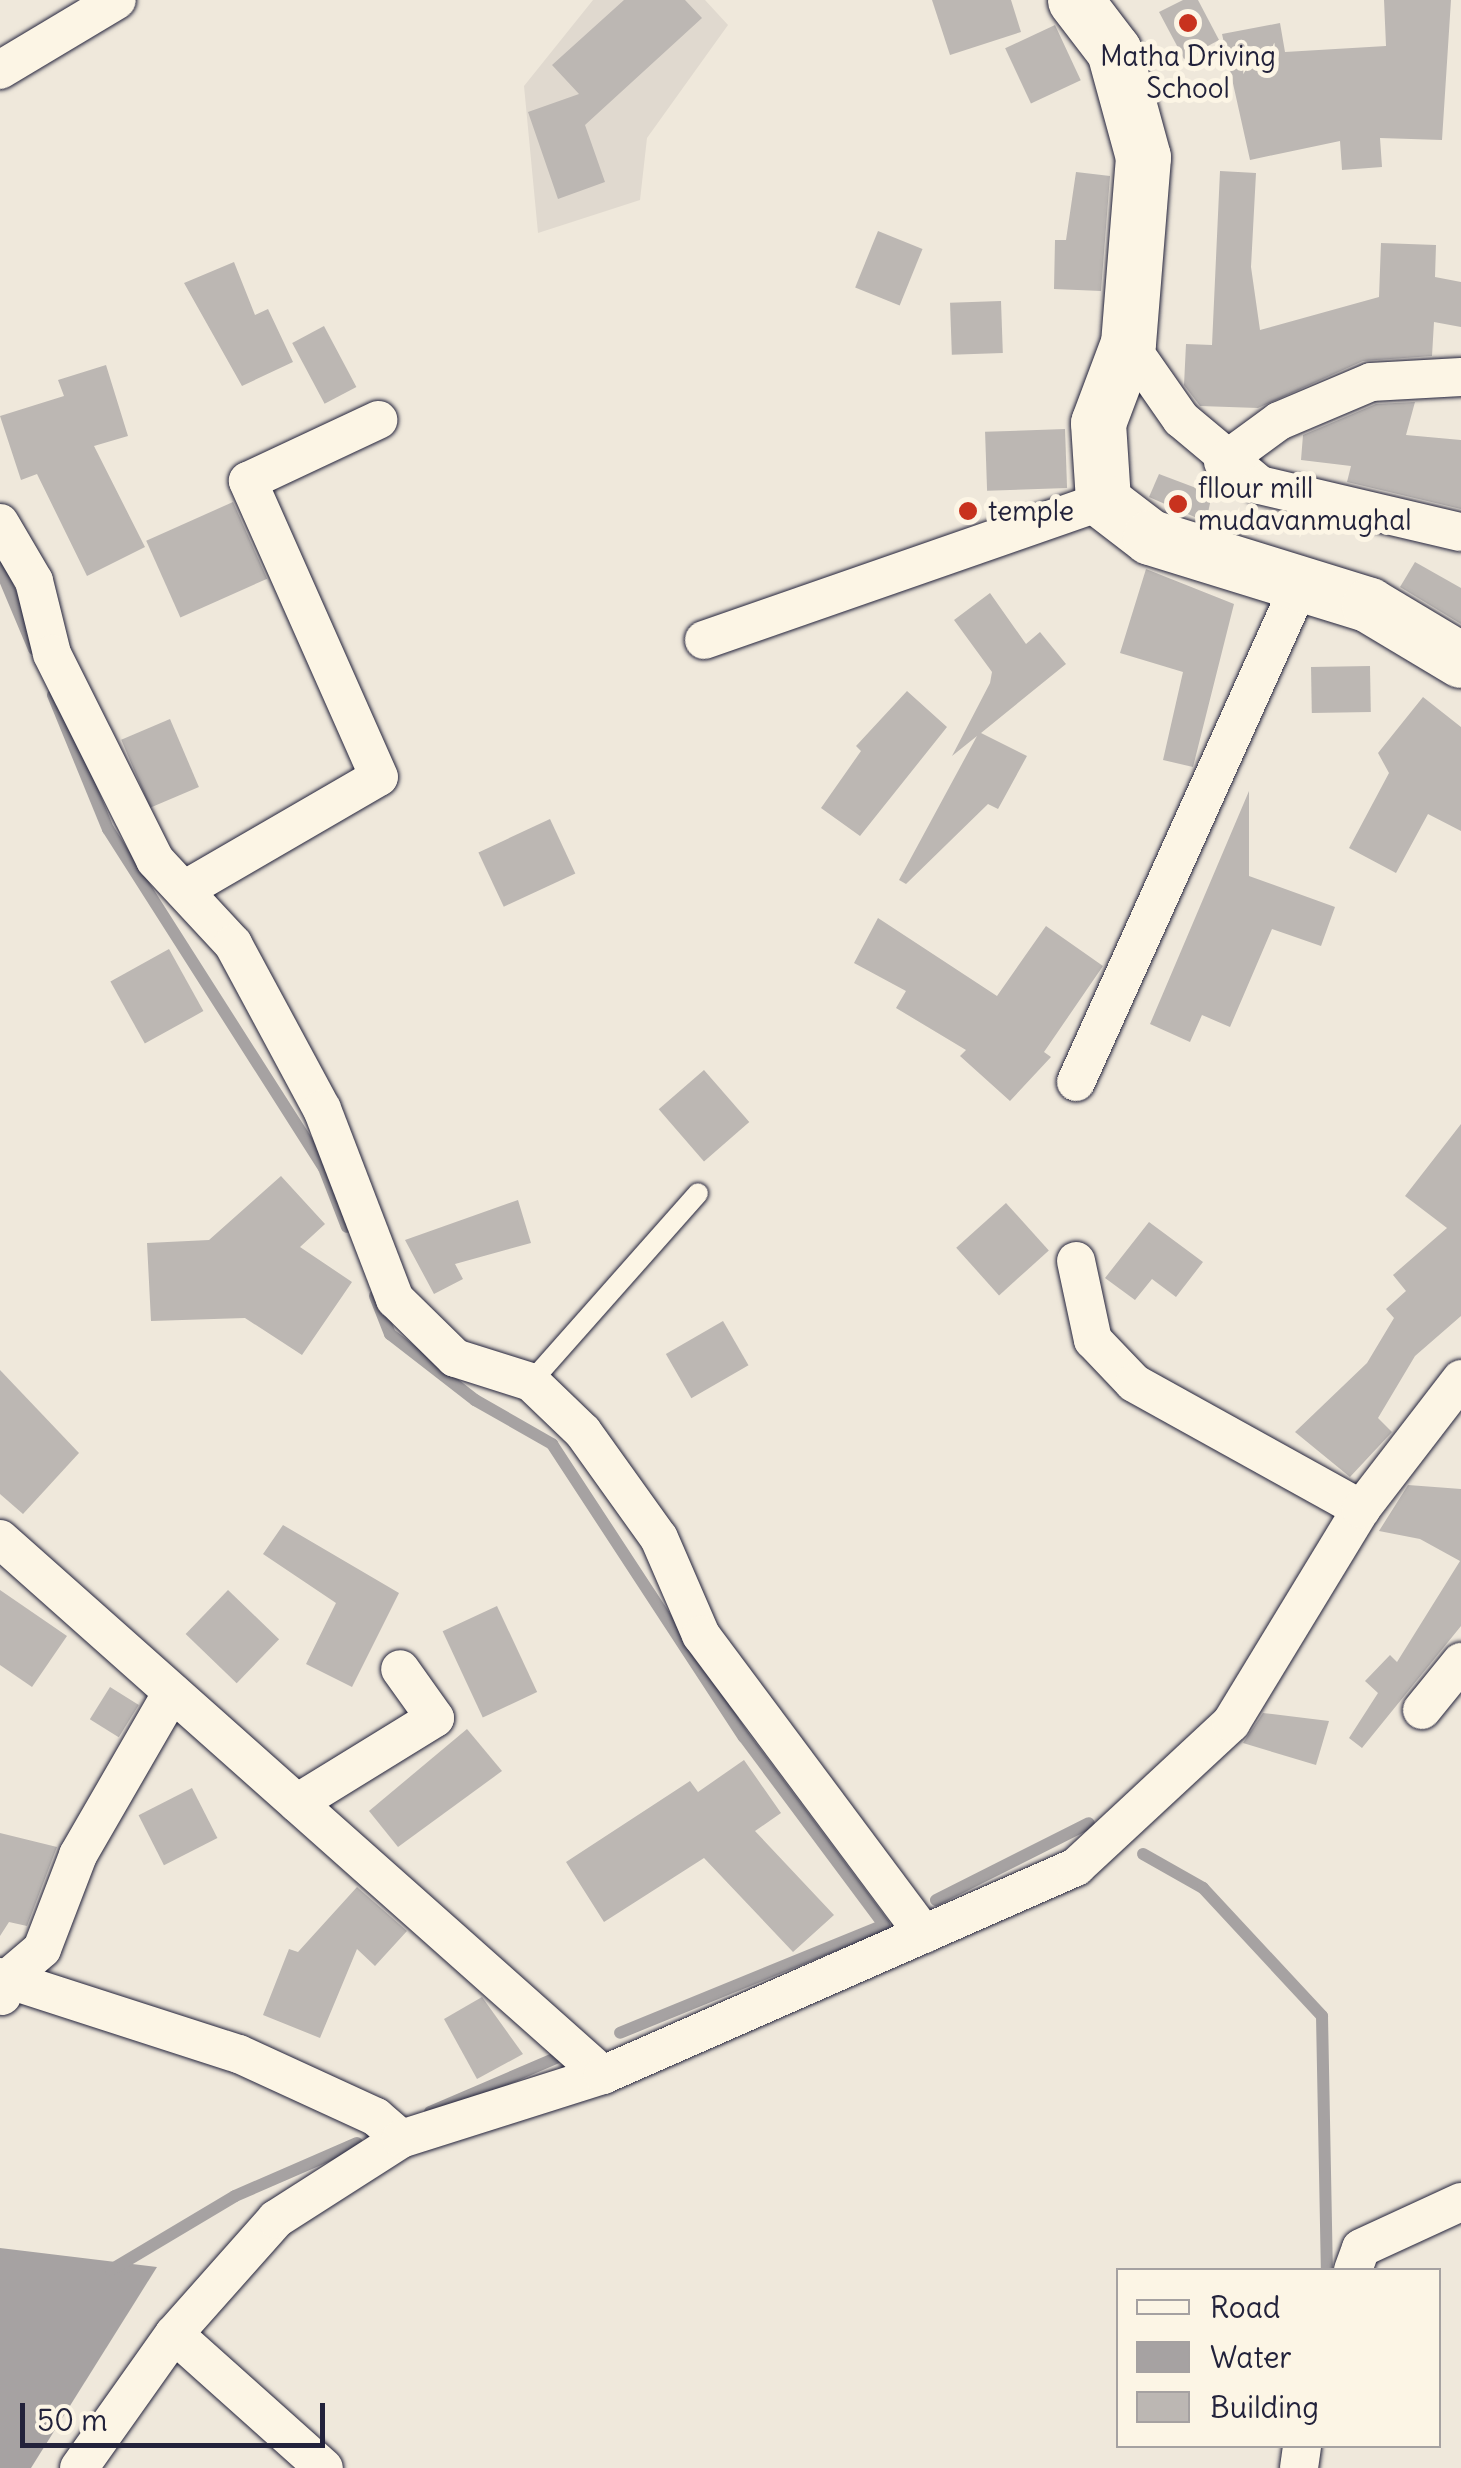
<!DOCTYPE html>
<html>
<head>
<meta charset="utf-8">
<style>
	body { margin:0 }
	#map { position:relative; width:1461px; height:2468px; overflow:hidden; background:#efe8db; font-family:Delius,sans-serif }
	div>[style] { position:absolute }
	.built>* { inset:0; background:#e0d9cf }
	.water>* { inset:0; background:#a6a2a2 }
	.stream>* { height:12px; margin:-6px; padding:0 6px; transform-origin:6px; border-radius:6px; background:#a6a2a2 }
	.building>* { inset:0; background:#bcb7b3; transform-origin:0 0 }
	.roads { filter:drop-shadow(0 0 2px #22223b) drop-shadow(0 0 2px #22223b) }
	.lane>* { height:20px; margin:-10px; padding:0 10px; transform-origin:10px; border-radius:10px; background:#fcf5e5 }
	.street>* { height:38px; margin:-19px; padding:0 19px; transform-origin:19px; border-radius:19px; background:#fcf5e5 }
	.secondary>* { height:55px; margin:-27.5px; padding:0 27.5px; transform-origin:27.5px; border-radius:27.5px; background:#fcf5e5 }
	.dots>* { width:28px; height:28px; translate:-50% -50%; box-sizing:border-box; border:5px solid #fcf5e5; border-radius:50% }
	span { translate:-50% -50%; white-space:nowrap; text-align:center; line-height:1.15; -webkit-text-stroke:10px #fcf5e5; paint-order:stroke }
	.poi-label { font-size:28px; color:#22223b }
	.left { translate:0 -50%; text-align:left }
	.legend { position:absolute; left:1116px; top:2268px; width:325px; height:180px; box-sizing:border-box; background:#fcf5e5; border:2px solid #a5a1a1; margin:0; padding:12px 18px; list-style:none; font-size:30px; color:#22223b }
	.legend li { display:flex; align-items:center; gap:20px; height:50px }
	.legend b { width:50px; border:2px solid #a5a1a1 }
	.scale { position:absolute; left:20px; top:2403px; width:305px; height:45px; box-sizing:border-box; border:5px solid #22223b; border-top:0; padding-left:12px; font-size:30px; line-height:35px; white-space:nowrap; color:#22223b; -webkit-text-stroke:8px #fcf5e5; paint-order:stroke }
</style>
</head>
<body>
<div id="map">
	<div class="built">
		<i style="clip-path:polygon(593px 0,705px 0,728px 25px,647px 138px,640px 200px,538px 233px,524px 86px)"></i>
	</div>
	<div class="water">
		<i style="clip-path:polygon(0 2248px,157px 2267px,31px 2468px,0 2468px)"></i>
	</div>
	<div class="stream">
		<i style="left:0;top:568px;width:88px;rotate:67.2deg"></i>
		<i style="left:53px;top:695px;width:145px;rotate:67.7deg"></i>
		<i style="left:108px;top:829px;width:402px;rotate:57.5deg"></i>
		<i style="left:324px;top:1168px;width:63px;rotate:68.7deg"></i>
		<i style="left:375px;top:1296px;width:41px;rotate:68.5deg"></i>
		<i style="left:390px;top:1334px;width:108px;rotate:37.8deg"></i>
		<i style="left:475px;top:1400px;width:89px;rotate:29.7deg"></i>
		<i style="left:552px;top:1444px;width:350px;rotate:56.8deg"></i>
		<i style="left:744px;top:1737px;width:234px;rotate:53.3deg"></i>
		<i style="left:884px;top:1925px;width:285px;rotate:157.8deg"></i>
		<i style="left:1143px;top:1854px;width:69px;rotate:29.5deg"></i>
		<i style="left:1203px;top:1888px;width:175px;rotate:47.1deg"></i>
		<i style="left:1322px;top:2016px;width:254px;rotate:88.9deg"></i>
		<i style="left:936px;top:1900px;width:171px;rotate:-26.7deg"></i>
		<i style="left:430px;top:2112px;width:137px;rotate:-23.2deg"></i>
		<i style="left:111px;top:2270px;width:144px;rotate:-30.8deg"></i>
		<i style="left:235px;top:2196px;width:133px;rotate:-23.5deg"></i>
	</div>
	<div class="building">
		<i style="clip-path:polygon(624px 0,685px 0,702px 18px,585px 125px,605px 182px,558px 199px,528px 112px,579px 94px,552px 65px)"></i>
		<i style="clip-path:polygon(932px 0,1011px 0,1021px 32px,950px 55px)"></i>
		<i style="clip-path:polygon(1183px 0,1198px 0,1219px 40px,1184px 59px,1159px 12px)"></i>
		<i style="clip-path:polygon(1384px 0,1451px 0,1442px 140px,1380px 138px,1382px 167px,1342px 170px,1340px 141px,1250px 160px,1222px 34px,1280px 23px,1285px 52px,1386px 46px)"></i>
		<i style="left:1055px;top:25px;width:61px;height:55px;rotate:65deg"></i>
		<i style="clip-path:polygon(1220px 171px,1256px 173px,1251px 267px,1260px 330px,1379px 297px,1381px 243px,1436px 245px,1435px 277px,1461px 282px,1461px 327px,1434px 322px,1432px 356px,1363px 361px,1258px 408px,1200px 406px,1184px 385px,1186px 344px,1212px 345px)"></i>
		<i style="clip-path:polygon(1076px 172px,1110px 176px,1101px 291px,1054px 289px,1055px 240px,1066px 240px)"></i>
		<i style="left:878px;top:231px;width:48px;height:61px;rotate:22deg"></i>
		<i style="clip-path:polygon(234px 262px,255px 315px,268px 309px,293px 362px,242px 386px,184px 283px)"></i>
		<i style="left:1001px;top:301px;width:52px;height:51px;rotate:88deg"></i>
		<i style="left:324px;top:326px;width:69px;height:36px;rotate:62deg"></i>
		<i style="clip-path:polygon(106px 365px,128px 436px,94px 446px,145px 547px,87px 576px,37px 474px,21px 480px,0 416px,64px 396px,58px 380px)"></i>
		<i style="clip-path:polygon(1415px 402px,1406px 435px,1461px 440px,1461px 509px,1347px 482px,1351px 466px,1301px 460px,1303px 435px,1376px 404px)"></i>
		<i style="left:1065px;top:429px;width:59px;height:80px;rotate:88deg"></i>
		<i style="clip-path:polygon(1159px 474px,1212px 494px,1206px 522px,1149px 497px)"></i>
		<i style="left:233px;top:502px;width:84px;height:95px;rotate:66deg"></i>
		<i style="clip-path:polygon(1415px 562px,1461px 588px,1461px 624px,1400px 587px)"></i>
		<i style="clip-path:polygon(1146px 569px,1234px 604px,1193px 767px,1163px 760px,1183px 672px,1120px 653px)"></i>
		<i style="clip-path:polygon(990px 593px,1026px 644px,1040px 632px,1066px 664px,981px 733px,1027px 756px,998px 809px,988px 804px,906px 884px,899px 880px,977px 736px,952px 756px,990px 683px,992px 672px,954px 620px)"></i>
		<i style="left:1370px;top:666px;width:46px;height:59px;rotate:89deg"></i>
		<i style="clip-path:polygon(907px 691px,947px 727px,860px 836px,821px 808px,861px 751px,856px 746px)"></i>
		<i style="clip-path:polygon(1423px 697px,1461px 727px,1461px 831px,1428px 814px,1396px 873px,1349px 848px,1389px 773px,1378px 753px)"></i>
		<i style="left:170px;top:719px;width:74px;height:53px;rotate:67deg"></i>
		<i style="clip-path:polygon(1249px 791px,1249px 876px,1335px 907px,1321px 946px,1272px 929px,1230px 1027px,1202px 1015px,1190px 1042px,1150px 1024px)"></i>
		<i style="left:550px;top:819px;width:60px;height:79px;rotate:65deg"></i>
		<i style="clip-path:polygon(878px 918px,997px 996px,1046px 926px,1103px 966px,1044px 1052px,1051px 1057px,1010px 1101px,960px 1056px,966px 1050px,896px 1008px,906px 991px,854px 963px)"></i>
		<i style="left:169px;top:949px;width:71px;height:67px;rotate:61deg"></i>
		<i style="left:704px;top:1070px;width:69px;height:60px;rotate:49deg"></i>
		<i style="clip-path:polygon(1461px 1124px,1461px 1316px,1415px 1356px,1378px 1418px,1392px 1432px,1350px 1477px,1295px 1432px,1367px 1363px,1394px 1318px,1386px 1309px,1406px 1291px,1393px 1275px,1447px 1228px,1405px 1196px)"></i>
		<i style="clip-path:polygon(281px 1176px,325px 1224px,300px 1247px,352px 1282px,302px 1355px,245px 1318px,151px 1321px,147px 1243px,209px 1240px)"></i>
		<i style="clip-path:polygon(518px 1200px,531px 1243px,455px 1264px,463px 1279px,434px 1294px,405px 1240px)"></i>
		<i style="left:1006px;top:1203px;width:64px;height:67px;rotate:48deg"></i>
		<i style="clip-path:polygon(1149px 1222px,1203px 1262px,1176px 1297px,1152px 1279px,1135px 1300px,1105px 1278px)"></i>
		<i style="left:723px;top:1321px;width:51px;height:66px;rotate:60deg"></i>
		<i style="clip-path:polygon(0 1370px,79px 1453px,23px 1514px,0 1494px)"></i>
		<i style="clip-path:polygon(1408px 1485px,1461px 1489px,1461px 1626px,1362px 1748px,1349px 1738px,1378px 1693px,1365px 1681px,1390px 1655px,1397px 1662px,1460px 1561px,1420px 1539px,1379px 1531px)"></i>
		<i style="clip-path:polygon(283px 1525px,399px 1593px,352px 1687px,306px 1664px,336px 1603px,263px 1554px)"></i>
		<i style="clip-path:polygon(0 1590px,67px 1636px,32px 1687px,0 1665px)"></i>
		<i style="left:228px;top:1590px;width:71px;height:61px;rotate:44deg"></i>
		<i style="left:497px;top:1606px;width:95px;height:60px;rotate:65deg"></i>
		<i style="left:110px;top:1687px;width:34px;height:38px;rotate:32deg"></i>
		<i style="clip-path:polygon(1263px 1713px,1329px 1721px,1316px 1765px,1243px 1743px)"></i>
		<i style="clip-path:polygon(467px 1729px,502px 1771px,398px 1847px,369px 1811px)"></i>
		<i style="clip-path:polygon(744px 1760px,781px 1813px,755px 1831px,834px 1915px,793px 1952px,704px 1858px,604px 1922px,566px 1862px,690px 1781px,698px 1792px)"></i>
		<i style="left:192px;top:1788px;width:56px;height:60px;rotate:63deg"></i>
		<i style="clip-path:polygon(0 1833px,57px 1847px,27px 1926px,9px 1922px,0 1936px)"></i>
		<i style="clip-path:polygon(357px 1887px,407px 1931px,375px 1966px,357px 1949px,320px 2038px,263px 2015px,289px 1949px,298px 1952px)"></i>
		<i style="clip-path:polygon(482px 1997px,523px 2054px,477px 2079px,444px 2019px)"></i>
	</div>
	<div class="roads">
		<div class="lane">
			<i style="left:531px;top:1382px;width:252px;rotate:-48.5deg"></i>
		</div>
		<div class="street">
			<i style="left:0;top:70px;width:136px;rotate:-30.9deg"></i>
			<i style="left:1128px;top:343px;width:93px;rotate:55.1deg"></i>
			<i style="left:1181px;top:419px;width:103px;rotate:39.9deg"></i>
			<i style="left:1260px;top:485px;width:206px;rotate:13.2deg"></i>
			<i style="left:1223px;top:462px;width:69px;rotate:-36.2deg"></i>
			<i style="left:1279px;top:421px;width:100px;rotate:-23deg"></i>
			<i style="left:1371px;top:382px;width:90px;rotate:-3.2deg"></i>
			<i style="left:0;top:523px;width:67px;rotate:59.6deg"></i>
			<i style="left:34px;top:581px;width:75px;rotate:76.1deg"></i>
			<i style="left:52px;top:654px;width:230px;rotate:63.4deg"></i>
			<i style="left:155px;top:860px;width:115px;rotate:47.1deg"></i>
			<i style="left:233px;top:944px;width:187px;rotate:61.7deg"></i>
			<i style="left:322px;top:1109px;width:204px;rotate:69deg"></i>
			<i style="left:395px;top:1299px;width:84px;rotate:44.5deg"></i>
			<i style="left:455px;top:1358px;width:80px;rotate:17.5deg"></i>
			<i style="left:531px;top:1382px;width:72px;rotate:43.9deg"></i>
			<i style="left:583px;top:1432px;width:130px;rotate:54.4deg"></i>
			<i style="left:659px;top:1538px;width:106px;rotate:66.6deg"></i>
			<i style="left:701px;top:1635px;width:373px;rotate:53.3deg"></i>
			<i style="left:704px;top:640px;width:423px;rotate:-19.2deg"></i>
			<i style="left:184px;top:890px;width:225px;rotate:-30.1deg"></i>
			<i style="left:379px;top:777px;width:324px;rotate:-113.9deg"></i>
			<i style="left:248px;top:481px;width:144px;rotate:-25.1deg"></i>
			<i style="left:1076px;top:1082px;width:548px;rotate:-65.77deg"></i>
			<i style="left:1076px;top:1261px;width:81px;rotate:77.9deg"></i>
			<i style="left:1093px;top:1340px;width:59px;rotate:46.4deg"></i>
			<i style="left:1134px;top:1383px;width:260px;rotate:29deg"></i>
			<i style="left:0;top:1539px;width:807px;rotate:41.63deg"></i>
			<i style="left:1422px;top:1710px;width:62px;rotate:-50.9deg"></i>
			<i style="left:297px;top:1803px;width:162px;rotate:-31.6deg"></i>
			<i style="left:435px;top:1718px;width:60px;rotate:-125.5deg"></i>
			<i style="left:0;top:1977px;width:251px;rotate:17.9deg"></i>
			<i style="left:239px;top:2054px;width:151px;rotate:24.7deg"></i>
			<i style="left:376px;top:2117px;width:33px;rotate:41deg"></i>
			<i style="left:2px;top:1996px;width:18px;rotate:-74deg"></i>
			<i style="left:7px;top:1979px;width:46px;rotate:-40.6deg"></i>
			<i style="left:42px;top:1949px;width:101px;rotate:-69deg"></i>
			<i style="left:78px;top:1855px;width:188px;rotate:-60deg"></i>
			<i style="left:1353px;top:2270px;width:23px;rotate:-70deg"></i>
			<i style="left:1361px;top:2248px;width:110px;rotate:-24.7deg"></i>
			<i style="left:174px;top:2334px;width:201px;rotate:41.8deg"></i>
			<i style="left:79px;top:2468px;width:164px;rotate:-54.7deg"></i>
			<i style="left:174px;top:2334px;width:154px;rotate:-48.4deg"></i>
			<i style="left:276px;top:2219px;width:148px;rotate:-32.6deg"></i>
			<i style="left:401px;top:2139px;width:212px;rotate:-17.6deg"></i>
			<i style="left:603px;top:2075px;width:517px;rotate:-23.74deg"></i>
			<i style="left:1076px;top:1867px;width:212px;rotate:-42.9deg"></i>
			<i style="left:1231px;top:1723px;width:250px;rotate:-58.7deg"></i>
			<i style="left:1361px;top:1509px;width:164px;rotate:-52.4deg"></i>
			<i style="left:1299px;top:2468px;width:22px;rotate:-82deg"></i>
		</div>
		<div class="secondary">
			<i style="left:1075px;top:0;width:64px;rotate:52.6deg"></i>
			<i style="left:1114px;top:51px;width:110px;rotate:74.7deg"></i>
			<i style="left:1143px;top:157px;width:187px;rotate:94.6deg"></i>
			<i style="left:1128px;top:343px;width:85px;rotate:110.6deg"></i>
			<i style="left:1098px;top:423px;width:78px;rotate:86.3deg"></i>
			<i style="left:1103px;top:501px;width:59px;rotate:37.5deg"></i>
			<i style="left:1150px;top:537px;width:229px;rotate:17.2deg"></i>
			<i style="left:1369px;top:605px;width:107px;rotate:30.9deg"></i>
		</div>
	</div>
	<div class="dots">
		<i style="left:1188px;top:23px;background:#c8321e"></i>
		<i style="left:1178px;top:504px;background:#c8321e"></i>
		<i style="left:968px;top:511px;background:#c8321e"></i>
	</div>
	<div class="poi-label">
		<span style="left:1188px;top:72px">Matha Driving<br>School</span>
		<span class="left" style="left:1198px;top:504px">fllour mill<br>mudavanmughal</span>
		<span class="left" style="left:988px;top:511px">temple</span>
	</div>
	<ul class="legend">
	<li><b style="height:12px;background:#fcf5e5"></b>Road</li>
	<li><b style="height:28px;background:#a6a2a2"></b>Water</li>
	<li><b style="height:28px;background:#bcb7b3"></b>Building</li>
	</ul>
	<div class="scale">50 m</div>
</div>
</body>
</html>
